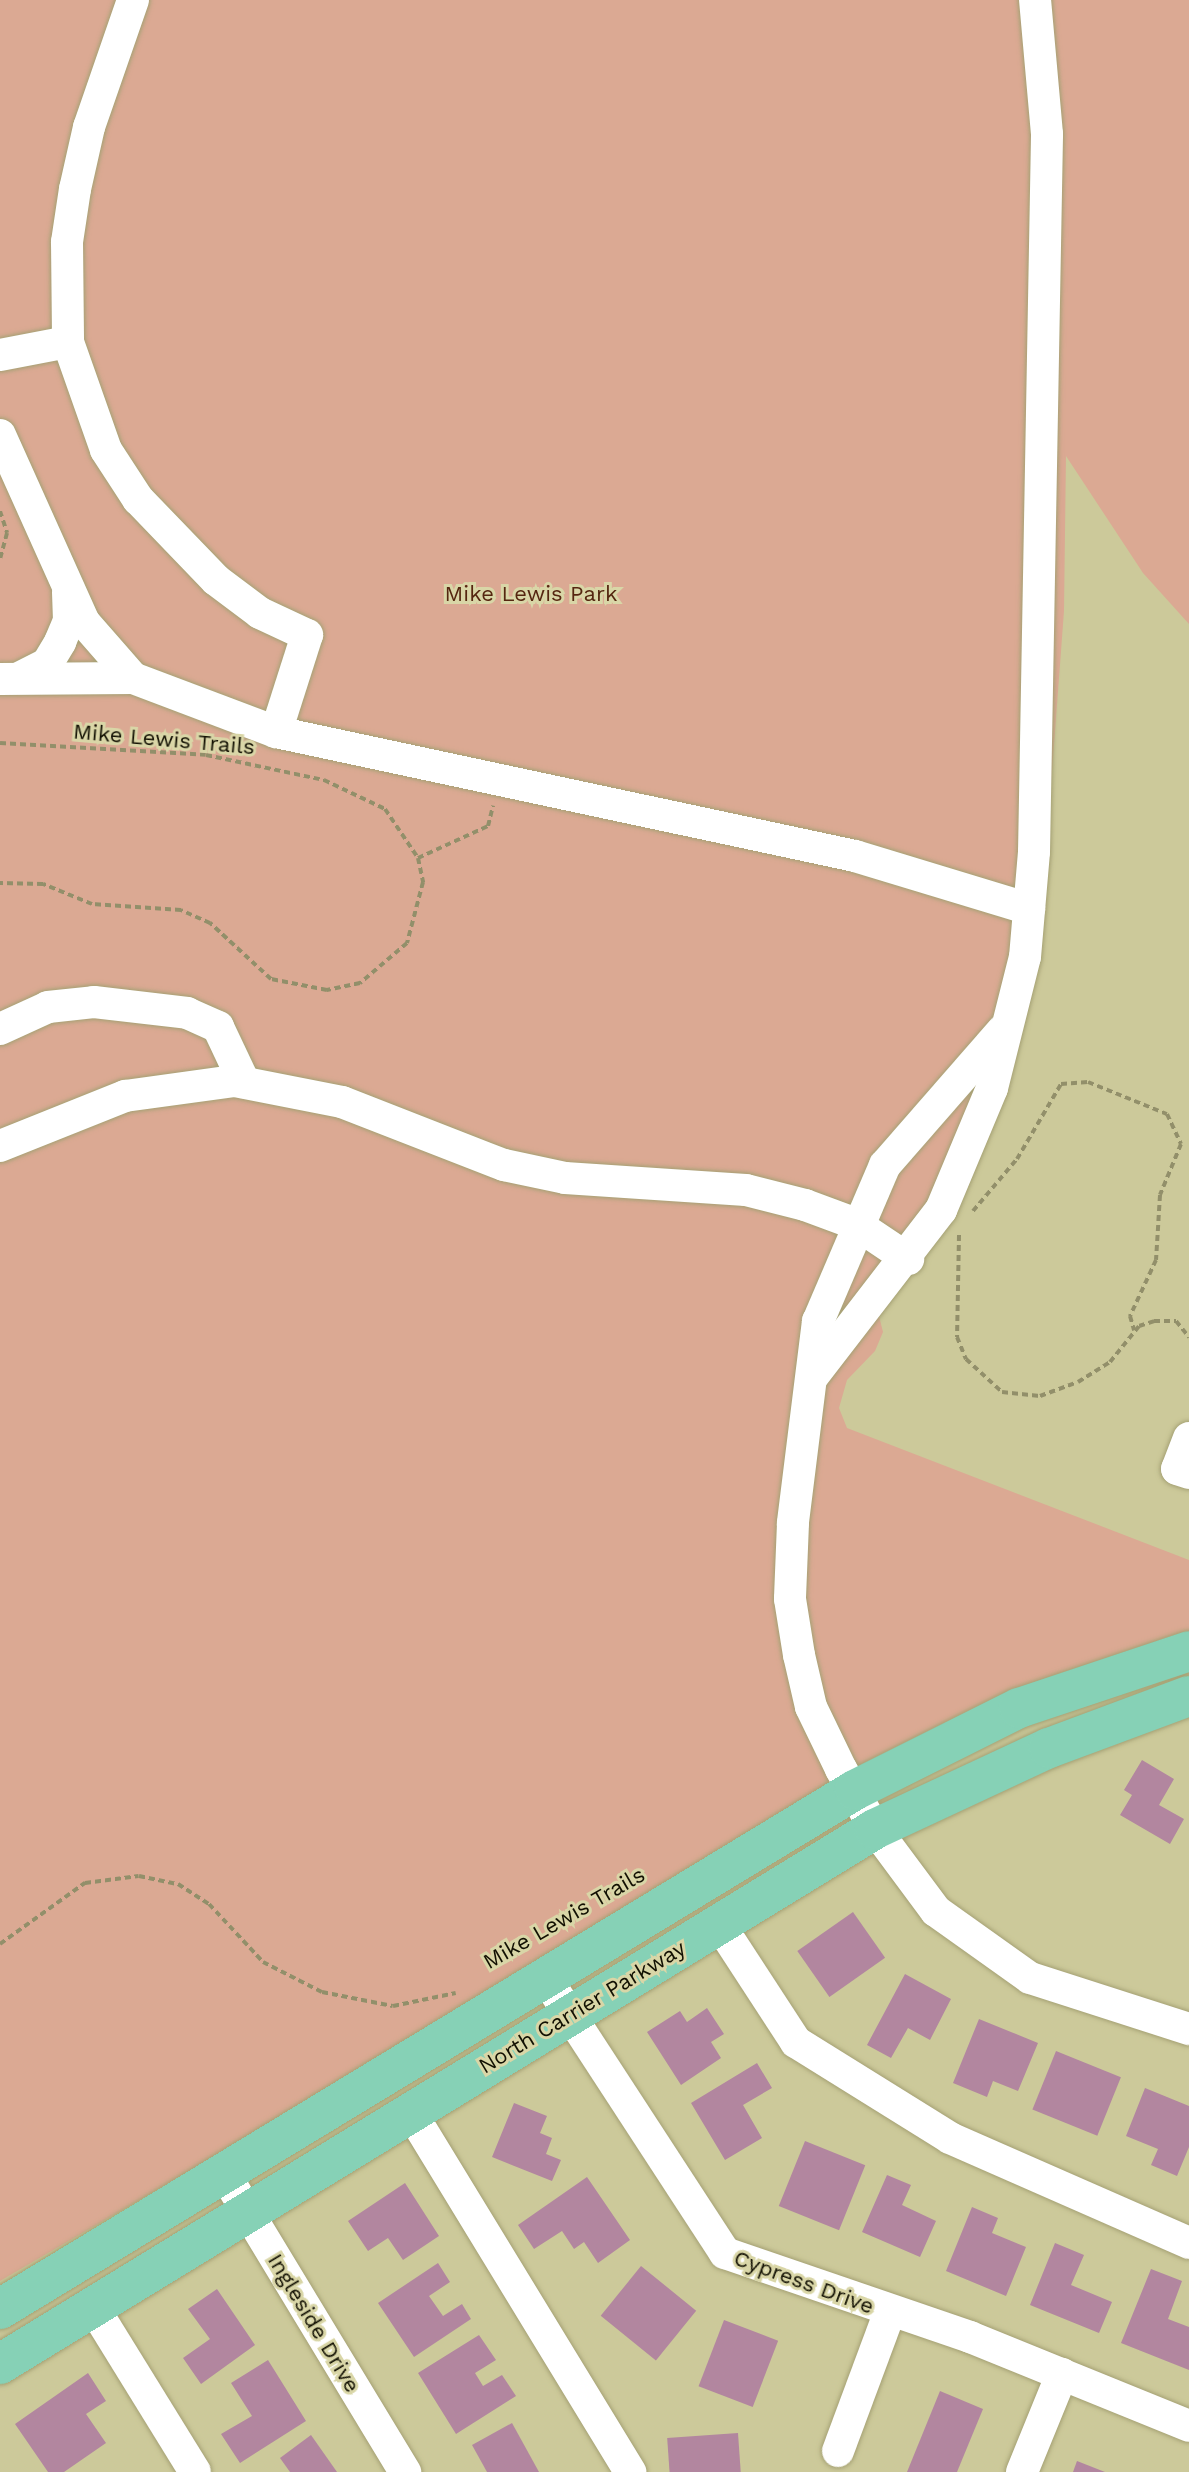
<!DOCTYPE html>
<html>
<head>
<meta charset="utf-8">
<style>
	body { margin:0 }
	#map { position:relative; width:1189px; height:2472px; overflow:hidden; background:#ccc99a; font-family:"Work Sans",sans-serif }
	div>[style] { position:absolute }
	.green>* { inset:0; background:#dba993 }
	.building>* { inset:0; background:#b2869f; transform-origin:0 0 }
	.path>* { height:4px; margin-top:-2px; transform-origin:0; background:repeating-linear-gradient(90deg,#928f6a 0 6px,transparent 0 10px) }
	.roads { filter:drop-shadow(0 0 2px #a5a174) drop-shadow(0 0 2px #a5a174) }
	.minor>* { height:32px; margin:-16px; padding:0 16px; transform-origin:16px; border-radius:16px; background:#fff }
	.major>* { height:40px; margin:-20px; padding:0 20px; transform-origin:20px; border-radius:20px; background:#86d1b6 }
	span { translate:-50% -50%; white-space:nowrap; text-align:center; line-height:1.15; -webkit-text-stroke:6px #d9d6a7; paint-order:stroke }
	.park-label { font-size:22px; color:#552610 }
	.street-label { font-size:22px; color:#121002 }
</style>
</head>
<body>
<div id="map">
	<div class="green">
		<i style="clip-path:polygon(0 0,1189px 0,1189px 624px,1143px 573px,1066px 456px,1064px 611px,1038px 959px,879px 1316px,883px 1332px,875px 1351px,847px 1380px,839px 1408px,847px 1428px,1189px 1560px,1189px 1639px,536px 1969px,0 2281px)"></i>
	</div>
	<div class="building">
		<i style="clip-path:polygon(1142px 1760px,1174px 1779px,1159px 1805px,1184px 1819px,1170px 1844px,1120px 1815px,1132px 1795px,1124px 1790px)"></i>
		<i style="left:853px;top:1912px;width:56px;height:68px;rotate:55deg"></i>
		<i style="clip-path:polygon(905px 1974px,951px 1999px,930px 2040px,908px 2028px,891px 2058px,867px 2045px)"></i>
		<i style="clip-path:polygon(707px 2008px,724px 2034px,711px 2042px,721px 2058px,681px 2085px,647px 2032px,680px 2011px,687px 2022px)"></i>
		<i style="clip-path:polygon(979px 2019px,1038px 2043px,1018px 2091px,993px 2081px,987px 2097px,953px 2083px)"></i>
		<i style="left:1056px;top:2051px;width:70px;height:63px;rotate:22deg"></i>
		<i style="clip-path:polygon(757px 2063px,772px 2088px,743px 2105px,762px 2138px,725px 2160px,691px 2103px)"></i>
		<i style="clip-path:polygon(1145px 2088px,1189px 2106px,1189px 2147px,1177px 2176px,1151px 2165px,1158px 2149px,1126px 2136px)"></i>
		<i style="clip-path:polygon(514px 2103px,547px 2116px,540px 2133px,552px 2138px,546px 2154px,561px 2160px,552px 2181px,492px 2157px)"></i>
		<i style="left:805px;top:2141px;width:65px;height:70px;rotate:22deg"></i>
		<i style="clip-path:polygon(887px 2175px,911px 2185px,902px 2205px,936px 2221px,920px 2257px,862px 2232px)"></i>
		<i style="clip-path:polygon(587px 2177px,630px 2240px,598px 2263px,584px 2242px,574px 2249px,562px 2231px,534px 2249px,518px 2225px)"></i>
		<i style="clip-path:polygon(405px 2183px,439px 2236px,403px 2260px,388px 2238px,368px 2251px,348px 2221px)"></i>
		<i style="clip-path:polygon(972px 2207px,998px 2218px,992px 2233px,1026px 2247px,1006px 2296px,946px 2271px)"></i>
		<i style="clip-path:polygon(1055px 2243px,1084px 2255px,1071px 2285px,1112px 2302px,1099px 2333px,1030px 2305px)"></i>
		<i style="clip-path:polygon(438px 2263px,450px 2282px,429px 2296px,443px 2316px,462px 2304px,471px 2319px,414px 2357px,378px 2303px)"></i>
		<i style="left:641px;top:2266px;width:71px;height:64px;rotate:39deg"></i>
		<i style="clip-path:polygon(1151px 2269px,1182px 2281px,1168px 2319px,1189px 2327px,1189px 2370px,1121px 2343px)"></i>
		<i style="clip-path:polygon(217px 2289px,255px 2345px,201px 2384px,183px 2358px,210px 2339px,188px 2309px)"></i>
		<i style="left:724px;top:2320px;width:58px;height:71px;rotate:21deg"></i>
		<i style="clip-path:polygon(479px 2335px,496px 2360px,475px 2373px,483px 2386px,502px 2375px,516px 2396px,456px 2434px,418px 2373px)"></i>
		<i style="clip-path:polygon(268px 2360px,306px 2421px,240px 2463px,221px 2434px,252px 2416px,231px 2383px)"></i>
		<i style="clip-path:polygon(88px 2373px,106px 2401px,86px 2414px,106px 2443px,64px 2472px,48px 2472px,15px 2424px)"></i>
		<i style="clip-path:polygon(940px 2391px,983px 2409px,957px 2472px,907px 2472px)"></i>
		<i style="clip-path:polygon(512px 2423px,539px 2472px,487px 2472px,472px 2445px)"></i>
		<i style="left:738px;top:2433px;width:39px;height:71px;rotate:86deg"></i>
		<i style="clip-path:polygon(311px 2435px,337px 2472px,290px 2472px,280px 2458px)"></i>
		<i style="clip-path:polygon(1077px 2461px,1105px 2472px,1073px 2472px)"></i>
	</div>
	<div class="path">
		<i style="left:0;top:511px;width:23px;rotate:72deg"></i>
		<i style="left:7px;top:533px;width:27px;rotate:105deg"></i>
		<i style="left:0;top:743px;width:206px;rotate:3.3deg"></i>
		<i style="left:206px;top:755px;width:121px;rotate:12deg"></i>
		<i style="left:324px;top:780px;width:68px;rotate:25.4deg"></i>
		<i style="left:385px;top:809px;width:59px;rotate:56deg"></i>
		<i style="left:418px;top:858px;width:25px;rotate:78deg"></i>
		<i style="left:423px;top:882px;width:63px;rotate:104.7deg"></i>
		<i style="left:407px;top:943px;width:62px;rotate:139.6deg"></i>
		<i style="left:360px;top:983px;width:34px;rotate:168deg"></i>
		<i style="left:327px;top:990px;width:57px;rotate:-168.9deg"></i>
		<i style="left:271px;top:979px;width:83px;rotate:-137.4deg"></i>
		<i style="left:210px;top:923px;width:32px;rotate:-156deg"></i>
		<i style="left:181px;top:910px;width:89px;rotate:-176.1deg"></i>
		<i style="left:92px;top:904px;width:53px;rotate:-157.8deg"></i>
		<i style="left:43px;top:884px;width:43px;rotate:-178.7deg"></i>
		<i style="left:418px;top:858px;width:77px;rotate:-24.6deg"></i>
		<i style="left:488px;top:826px;width:21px;rotate:-76deg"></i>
		<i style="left:973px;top:1211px;width:68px;rotate:-49.8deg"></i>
		<i style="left:1017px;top:1159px;width:87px;rotate:-59.6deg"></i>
		<i style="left:1061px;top:1084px;width:27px;rotate:-4deg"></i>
		<i style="left:1088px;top:1082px;width:85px;rotate:22.1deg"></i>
		<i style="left:1167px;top:1114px;width:33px;rotate:65deg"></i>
		<i style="left:1181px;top:1144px;width:55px;rotate:112.4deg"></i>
		<i style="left:1160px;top:1195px;width:65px;rotate:93.5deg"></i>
		<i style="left:1156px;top:1260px;width:62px;rotate:114.9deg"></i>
		<i style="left:1130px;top:1316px;width:15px;rotate:74deg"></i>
		<i style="left:959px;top:1235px;width:102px;rotate:91.1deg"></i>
		<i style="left:957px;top:1337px;width:24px;rotate:68deg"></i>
		<i style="left:966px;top:1359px;width:49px;rotate:42.5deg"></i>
		<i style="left:1002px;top:1392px;width:38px;rotate:6deg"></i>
		<i style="left:1040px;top:1396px;width:40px;rotate:-20.2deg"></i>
		<i style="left:1078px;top:1382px;width:38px;rotate:-32deg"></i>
		<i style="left:1110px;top:1362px;width:46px;rotate:-51.1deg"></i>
		<i style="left:1139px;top:1326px;width:16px;rotate:-18deg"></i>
		<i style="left:1154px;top:1321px;width:22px"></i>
		<i style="left:1176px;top:1321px;width:21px;rotate:51deg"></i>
		<i style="left:0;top:1944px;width:105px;rotate:-35.7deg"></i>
		<i style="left:85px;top:1883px;width:54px;rotate:-7.4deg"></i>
		<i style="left:139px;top:1876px;width:40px;rotate:12deg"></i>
		<i style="left:178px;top:1884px;width:37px;rotate:33deg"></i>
		<i style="left:209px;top:1904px;width:79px;rotate:47deg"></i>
		<i style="left:263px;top:1962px;width:66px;rotate:27deg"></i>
		<i style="left:322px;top:1992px;width:72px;rotate:11.2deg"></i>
		<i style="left:393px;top:2006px;width:64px;rotate:-11.7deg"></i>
	</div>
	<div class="roads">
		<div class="minor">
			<i style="left:133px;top:0;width:134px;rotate:109.1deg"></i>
			<i style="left:89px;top:127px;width:64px;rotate:102.7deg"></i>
			<i style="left:75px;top:189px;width:54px;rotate:98.6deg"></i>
			<i style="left:67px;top:242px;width:100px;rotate:89.4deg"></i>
			<i style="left:68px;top:342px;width:114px;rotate:70.6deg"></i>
			<i style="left:106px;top:450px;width:59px;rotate:56.9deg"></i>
			<i style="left:138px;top:499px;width:112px;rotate:46.1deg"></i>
			<i style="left:216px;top:580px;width:55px;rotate:36.9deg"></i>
			<i style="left:260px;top:613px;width:52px;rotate:25.1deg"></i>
			<i style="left:307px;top:635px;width:102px;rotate:107.7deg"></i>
			<i style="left:0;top:355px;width:69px;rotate:-10.8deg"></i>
			<i style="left:0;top:435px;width:205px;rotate:65.8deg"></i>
			<i style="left:84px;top:622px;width:74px;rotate:48.8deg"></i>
			<i style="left:19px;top:678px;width:31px;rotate:-27deg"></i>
			<i style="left:47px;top:664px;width:26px;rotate:-59deg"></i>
			<i style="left:60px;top:642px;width:23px;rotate:-67deg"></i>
			<i style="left:69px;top:621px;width:29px;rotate:-92deg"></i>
			<i style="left:0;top:679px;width:133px;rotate:-0.4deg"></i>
			<i style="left:133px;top:678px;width:153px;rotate:20.7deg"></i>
			<i style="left:276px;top:732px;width:592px;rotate:12.09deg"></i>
			<i style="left:855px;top:856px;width:182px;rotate:16.9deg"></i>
			<i style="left:0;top:1029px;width:53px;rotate:-24.6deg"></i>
			<i style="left:48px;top:1007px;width:46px;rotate:-6.2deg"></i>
			<i style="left:94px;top:1002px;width:94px;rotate:6.7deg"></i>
			<i style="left:187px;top:1013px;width:34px;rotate:24deg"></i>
			<i style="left:218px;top:1027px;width:61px;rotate:64.7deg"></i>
			<i style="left:1002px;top:1031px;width:178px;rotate:131.1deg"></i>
			<i style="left:885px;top:1165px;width:170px;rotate:113.2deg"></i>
			<i style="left:818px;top:1321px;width:204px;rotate:97.1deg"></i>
			<i style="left:793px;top:1523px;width:76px;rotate:92.3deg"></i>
			<i style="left:790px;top:1599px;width:57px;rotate:80.9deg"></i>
			<i style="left:799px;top:1655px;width:53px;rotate:77deg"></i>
			<i style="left:811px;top:1707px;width:69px;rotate:64.2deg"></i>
			<i style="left:841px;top:1769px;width:69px;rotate:60.5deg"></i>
			<i style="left:875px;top:1829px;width:102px;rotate:53.4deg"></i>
			<i style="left:936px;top:1911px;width:115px;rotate:35.5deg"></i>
			<i style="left:1030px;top:1978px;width:167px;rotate:17.8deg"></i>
			<i style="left:0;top:1146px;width:135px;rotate:-21.8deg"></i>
			<i style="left:125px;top:1096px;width:111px;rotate:-7.8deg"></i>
			<i style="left:235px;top:1081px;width:109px;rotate:11.1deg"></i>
			<i style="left:342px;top:1102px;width:174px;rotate:21.3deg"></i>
			<i style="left:504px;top:1165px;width:62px;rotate:12deg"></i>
			<i style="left:565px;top:1178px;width:181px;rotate:3.8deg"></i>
			<i style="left:746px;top:1190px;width:61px;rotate:14.3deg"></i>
			<i style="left:805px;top:1205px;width:54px;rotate:20.4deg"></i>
			<i style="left:856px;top:1224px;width:63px;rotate:33.9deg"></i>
			<i style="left:813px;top:1376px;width:210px;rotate:-52.4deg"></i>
			<i style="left:941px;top:1210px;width:132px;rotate:-67.3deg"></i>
			<i style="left:992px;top:1088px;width:135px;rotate:-75.9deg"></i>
			<i style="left:1025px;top:957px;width:105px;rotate:-85.1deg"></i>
			<i style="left:1034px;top:852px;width:718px;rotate:-88.96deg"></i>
			<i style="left:1047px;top:134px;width:135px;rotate:-95.1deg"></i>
			<i style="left:1189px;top:1438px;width:33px;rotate:111deg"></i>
			<i style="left:1177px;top:1469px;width:13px;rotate:18deg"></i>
			<i style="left:719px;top:1924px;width:141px;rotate:56.9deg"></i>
			<i style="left:796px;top:2042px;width:181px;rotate:31.9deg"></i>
			<i style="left:950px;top:2138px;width:261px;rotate:23.7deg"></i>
			<i style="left:547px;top:1980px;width:326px;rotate:56.9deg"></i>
			<i style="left:725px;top:2253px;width:259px;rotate:18.9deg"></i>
			<i style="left:970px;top:2337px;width:236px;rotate:22.1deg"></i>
			<i style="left:410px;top:2111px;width:423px;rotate:58.6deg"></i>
			<i style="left:224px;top:2173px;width:350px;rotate:58.8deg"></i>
			<i style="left:95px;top:2310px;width:190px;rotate:58.3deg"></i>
			<i style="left:838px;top:2451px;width:146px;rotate:-69.6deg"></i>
			<i style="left:1022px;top:2472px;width:106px;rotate:-67.8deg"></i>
		</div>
		<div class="major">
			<i style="left:0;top:2309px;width:1000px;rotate:-31.26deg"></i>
			<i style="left:855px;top:1790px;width:183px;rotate:-26.6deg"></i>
			<i style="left:1019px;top:1708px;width:179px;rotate:-18.5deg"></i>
			<i style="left:0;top:2364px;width:1026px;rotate:-31.44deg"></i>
			<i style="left:875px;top:1829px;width:192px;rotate:-25deg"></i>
			<i style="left:1049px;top:1748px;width:149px;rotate:-20.4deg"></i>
		</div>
	</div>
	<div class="park-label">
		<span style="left:531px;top:594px">Mike Lewis Park</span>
	</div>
	<div class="street-label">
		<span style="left:164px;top:739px;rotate:5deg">Mike Lewis Trails</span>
		<span style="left:564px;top:1918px;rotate:-30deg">Mike Lewis Trails</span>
		<span style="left:582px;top:2007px;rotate:-31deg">North Carrier Parkway</span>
		<span style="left:804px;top:2282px;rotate:20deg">Cypress Drive</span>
		<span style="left:314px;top:2323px;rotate:59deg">Ingleside Drive</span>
	</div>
</div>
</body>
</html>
